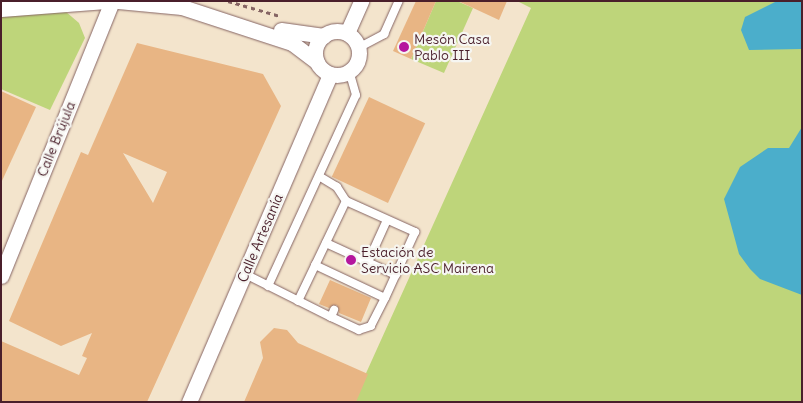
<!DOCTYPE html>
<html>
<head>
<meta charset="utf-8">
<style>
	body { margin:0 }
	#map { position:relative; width:803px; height:403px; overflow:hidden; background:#f3e4cc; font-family:Delius,sans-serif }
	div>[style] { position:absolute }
	.green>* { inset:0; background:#bed57a }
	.water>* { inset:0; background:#4baecb }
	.building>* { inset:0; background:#e8b584; transform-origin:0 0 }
	.path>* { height:2.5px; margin-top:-1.25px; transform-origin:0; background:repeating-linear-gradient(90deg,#856463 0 4px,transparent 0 8px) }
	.roads { filter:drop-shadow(0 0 1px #856463) drop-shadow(0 0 1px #856463) }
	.service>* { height:8px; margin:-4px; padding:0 4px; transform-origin:4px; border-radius:4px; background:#fff }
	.minor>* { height:15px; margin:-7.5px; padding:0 7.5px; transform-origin:7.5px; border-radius:7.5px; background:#fff }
	.minor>.ring { margin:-7.5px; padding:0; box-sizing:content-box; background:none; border:15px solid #fff; border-radius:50% }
	.dots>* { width:14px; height:14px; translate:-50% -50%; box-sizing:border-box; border:2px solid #f6f6f2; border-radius:50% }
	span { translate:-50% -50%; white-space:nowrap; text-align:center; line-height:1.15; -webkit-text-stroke:4.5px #f6f6f2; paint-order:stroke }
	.poi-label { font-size:14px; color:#4a1f2b }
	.left { translate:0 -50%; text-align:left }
	.street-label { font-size:14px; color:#4a1f2b }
	.frame { position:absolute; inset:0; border:2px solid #4a1f2b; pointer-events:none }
</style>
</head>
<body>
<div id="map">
	<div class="green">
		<i style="clip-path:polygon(436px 1px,457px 1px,473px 8px,444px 73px,411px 59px)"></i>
		<i style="clip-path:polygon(517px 1px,802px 1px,802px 402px,353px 402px,531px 8px)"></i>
		<i style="clip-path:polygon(65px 11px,79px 23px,85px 38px,50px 110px,1px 89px,1px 17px)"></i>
	</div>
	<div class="water">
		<i style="clip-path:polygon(777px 1px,802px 1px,802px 49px,749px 50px,741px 30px,745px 17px)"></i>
		<i style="clip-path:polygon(802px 127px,802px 295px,760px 279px,750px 269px,739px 254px,724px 199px,740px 167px,768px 148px,789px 148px)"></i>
	</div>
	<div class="building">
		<i style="clip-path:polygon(416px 1px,436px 1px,411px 59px,393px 51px)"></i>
		<i style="clip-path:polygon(458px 1px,507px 1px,499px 20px)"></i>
		<i style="clip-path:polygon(evenodd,137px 43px,263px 74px,281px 106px,147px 402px,1px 402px,1px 341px,79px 375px,87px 358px,82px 356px,92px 333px,61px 346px,9px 321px,81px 152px,88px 155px,137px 43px,123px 153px,167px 172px,153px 203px,123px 153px)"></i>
		<i style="clip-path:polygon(1px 91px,36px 107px,1px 183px)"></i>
		<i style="left:369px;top:97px;width:62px;height:88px;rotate:25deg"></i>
		<i style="clip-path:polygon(330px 280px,371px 298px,361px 322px,339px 313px,337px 305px,329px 308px,319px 304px)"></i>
		<i style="clip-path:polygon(274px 328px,287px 330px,298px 343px,368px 374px,356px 402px,244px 402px,263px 358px,260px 342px)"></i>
	</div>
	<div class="path">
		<i style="left:228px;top:1px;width:54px;rotate:16.1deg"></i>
	</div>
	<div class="roads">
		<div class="service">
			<i style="left:358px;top:48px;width:30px;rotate:-28deg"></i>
			<i style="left:384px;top:34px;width:36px;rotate:-66deg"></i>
			<i style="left:346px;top:201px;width:76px;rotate:24.2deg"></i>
			<i style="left:415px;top:232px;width:72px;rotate:114.4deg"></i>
			<i style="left:326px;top:243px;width:77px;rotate:24.6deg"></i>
			<i style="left:368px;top:262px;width:46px;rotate:-65.7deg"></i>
			<i style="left:315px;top:265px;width:77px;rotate:25.2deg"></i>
			<i style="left:385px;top:298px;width:31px;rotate:117deg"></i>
			<i style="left:371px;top:326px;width:13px;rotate:162deg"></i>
			<i style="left:359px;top:330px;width:31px;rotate:-155deg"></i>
			<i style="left:245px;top:274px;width:96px;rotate:26.6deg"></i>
			<i style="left:331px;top:317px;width:8px;rotate:-67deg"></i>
			<i style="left:268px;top:286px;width:210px;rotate:-65.3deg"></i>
			<i style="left:356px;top:95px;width:25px;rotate:-106deg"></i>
			<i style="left:298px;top:301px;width:111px;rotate:-64.4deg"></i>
			<i style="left:346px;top:201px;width:17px;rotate:-123deg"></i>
			<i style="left:337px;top:187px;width:21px;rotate:-149deg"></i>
		</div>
		<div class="minor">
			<i style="left:118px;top:1px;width:64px;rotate:5.4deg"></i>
			<i style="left:182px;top:7px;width:116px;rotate:18.1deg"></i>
			<i style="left:292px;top:43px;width:31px;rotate:37deg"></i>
			<i style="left:1px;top:9px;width:105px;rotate:-4.4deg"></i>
			<i style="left:281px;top:30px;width:43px;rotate:7.9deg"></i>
			<i class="ring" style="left:315px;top:31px;width:29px;height:29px"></i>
			<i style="left:347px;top:33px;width:35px;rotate:-66deg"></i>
			<i style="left:1px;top:276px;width:297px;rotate:-68deg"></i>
			<i style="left:189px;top:402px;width:357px;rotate:-66.7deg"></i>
		</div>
	</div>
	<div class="dots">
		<i style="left:404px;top:47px;background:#b5179e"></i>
		<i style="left:351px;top:260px;background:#b5179e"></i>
	</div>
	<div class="poi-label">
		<span class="left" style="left:414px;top:47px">Mesón Casa<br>Pablo III</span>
		<span class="left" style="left:361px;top:260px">Estación de<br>Servicio ASC Mairena</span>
	</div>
	<div class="street-label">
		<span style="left:56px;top:139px;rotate:-68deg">Calle Brújula</span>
		<span style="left:260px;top:238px;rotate:-67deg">Calle Artesanía</span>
	</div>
	<div class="frame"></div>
</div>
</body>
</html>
